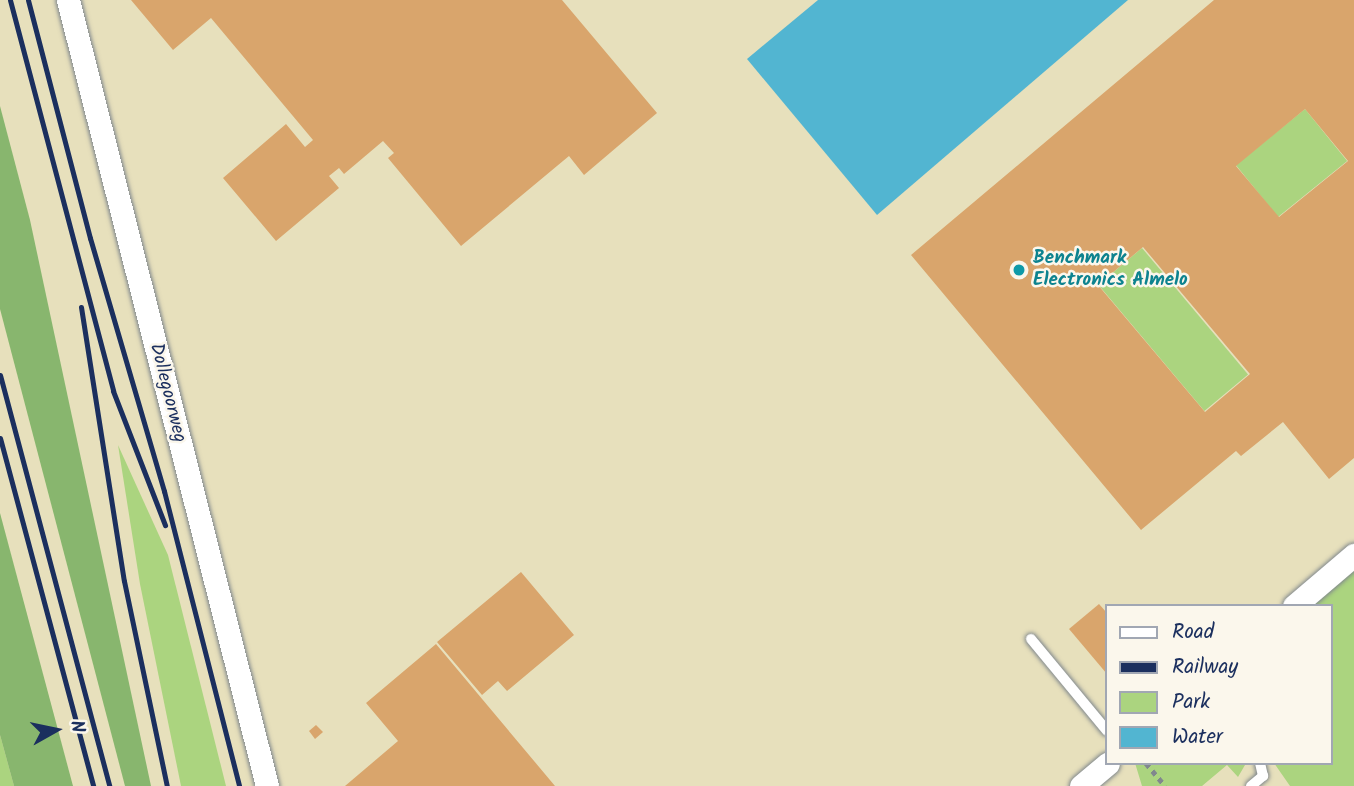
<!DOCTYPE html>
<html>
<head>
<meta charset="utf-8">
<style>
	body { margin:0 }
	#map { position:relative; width:1354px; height:786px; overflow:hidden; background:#e7e0bc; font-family:Kalam,sans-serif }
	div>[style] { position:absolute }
	.green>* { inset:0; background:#abd47f; transform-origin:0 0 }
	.forest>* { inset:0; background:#88b66e }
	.water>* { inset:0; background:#52b5d1 }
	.building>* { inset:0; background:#d9a56c }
	.path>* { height:4.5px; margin-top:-2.25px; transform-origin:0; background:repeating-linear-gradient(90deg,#81888d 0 5px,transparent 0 10px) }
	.roads { filter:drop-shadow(0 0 2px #81888d) drop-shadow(0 0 2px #81888d) }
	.lane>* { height:10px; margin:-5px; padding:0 5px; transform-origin:5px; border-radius:5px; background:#fff }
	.street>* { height:23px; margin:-11.5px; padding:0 11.5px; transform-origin:11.5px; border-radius:11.5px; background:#fff }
	.rail>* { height:5px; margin:-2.5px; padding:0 2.5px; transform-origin:2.5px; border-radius:2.5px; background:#1b2f5e }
	.dots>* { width:19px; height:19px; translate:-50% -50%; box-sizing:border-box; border:4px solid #fbf7ec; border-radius:50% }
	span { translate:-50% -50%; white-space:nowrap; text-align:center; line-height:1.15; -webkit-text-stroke:5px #fbf7ec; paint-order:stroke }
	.culture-label { font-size:19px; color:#0d838f; font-weight:700 }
	.left { translate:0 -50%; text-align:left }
	.street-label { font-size:19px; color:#1b2f5e }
	.legend { position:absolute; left:1105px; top:604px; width:228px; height:161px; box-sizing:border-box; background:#fbf7ec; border:2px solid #a1a7b3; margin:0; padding:9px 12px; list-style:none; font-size:21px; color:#1b2f5e }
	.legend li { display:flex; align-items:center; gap:14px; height:35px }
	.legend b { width:35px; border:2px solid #a1a7b3 }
	.north { position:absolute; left:21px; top:695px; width:70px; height:70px; -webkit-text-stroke:5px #fbf7ec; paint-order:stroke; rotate:81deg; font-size:19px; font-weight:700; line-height:28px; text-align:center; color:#1b2f5e }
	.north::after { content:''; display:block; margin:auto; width:24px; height:32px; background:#1b2f5e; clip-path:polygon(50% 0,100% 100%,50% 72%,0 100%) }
</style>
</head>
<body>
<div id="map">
	<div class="green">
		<i style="left:1305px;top:109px;width:67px;height:89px;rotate:51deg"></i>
		<i style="left:1142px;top:248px;width:165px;height:57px;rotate:50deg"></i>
		<i style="clip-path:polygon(118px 445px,168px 555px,226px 786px,181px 786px,140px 584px)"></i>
		<i style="clip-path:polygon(1354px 570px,1354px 786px,1290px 786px,1274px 763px,1331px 763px,1331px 606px,1312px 606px)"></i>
		<i style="clip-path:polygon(0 735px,14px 786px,0 786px)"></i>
		<i style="clip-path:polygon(1135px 763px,1245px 763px,1245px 765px,1238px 777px,1227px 765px,1202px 786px,1142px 786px)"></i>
	</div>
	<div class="forest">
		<i style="clip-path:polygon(0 106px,30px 220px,151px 786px,125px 786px,0 309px)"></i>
		<i style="clip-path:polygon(0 513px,73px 786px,14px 786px,0 735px)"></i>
	</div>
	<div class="water">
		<i style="clip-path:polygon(818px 0,1128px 0,877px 215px,747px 59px)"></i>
	</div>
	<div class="building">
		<i style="clip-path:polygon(131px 0,562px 0,657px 113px,584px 175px,569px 156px,461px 246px,388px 158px,394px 153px,383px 141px,344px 174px,339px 168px,329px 176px,339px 188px,276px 241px,223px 178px,286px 124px,305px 147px,313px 140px,211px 18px,173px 50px)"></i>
		<i style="clip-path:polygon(evenodd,1214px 0,1354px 0,1354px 458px,1329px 479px,1283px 422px,1241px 456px,1236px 451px,1141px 530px,911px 255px,1214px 0,1305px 109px,1348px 161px,1279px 217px,1236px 166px,1305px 109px,1214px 0,1143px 247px,1250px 374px,1205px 412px,1098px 285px,1143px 247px)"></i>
		<i style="clip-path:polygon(521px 572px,574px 635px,507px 691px,498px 681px,482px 695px,437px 642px)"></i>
		<i style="clip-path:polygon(1099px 604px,1107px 613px,1107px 674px,1069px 629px)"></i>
		<i style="clip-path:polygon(436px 644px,555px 786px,345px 786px,398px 741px,366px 703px)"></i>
		<i style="clip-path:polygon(316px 725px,323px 732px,315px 739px,309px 731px)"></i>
	</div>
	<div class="path">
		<i style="left:1146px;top:763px;width:30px;rotate:50deg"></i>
	</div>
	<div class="roads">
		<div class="lane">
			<i style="left:1031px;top:639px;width:119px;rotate:50.4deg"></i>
			<i style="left:1251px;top:786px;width:16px;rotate:-40deg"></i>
			<i style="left:1263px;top:776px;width:13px;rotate:-103deg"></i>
		</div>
		<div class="street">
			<i style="left:68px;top:0;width:811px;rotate:75.79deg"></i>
			<i style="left:1294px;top:606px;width:79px;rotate:-40.4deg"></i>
			<i style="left:1081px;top:786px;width:35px;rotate:-40deg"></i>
		</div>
	</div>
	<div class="rail">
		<i style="left:10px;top:0;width:404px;rotate:75.2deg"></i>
		<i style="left:113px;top:391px;width:144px;rotate:68.8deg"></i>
		<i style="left:28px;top:0;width:246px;rotate:75.4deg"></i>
		<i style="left:90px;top:238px;width:264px;rotate:73.7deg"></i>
		<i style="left:164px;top:491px;width:304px;rotate:75.7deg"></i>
		<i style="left:81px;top:307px;width:277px;rotate:81.1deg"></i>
		<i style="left:124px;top:581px;width:209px;rotate:78.2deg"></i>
		<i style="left:0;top:375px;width:425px;rotate:75.1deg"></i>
		<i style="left:0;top:438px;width:360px;rotate:75deg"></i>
	</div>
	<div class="dots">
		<i style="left:1019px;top:270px;background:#0f9aa8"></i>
	</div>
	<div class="culture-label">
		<span class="left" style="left:1033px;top:270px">Benchmark<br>Electronics Almelo</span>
	</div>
	<div class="street-label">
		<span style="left:167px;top:393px;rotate:76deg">Dollegoorweg</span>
	</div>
	<ul class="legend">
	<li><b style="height:9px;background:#fff"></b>Road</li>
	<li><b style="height:9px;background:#1b2f5e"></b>Railway</li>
	<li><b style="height:19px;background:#abd47f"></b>Park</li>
	<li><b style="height:19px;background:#52b5d1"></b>Water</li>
	</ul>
	<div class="north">N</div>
</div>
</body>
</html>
